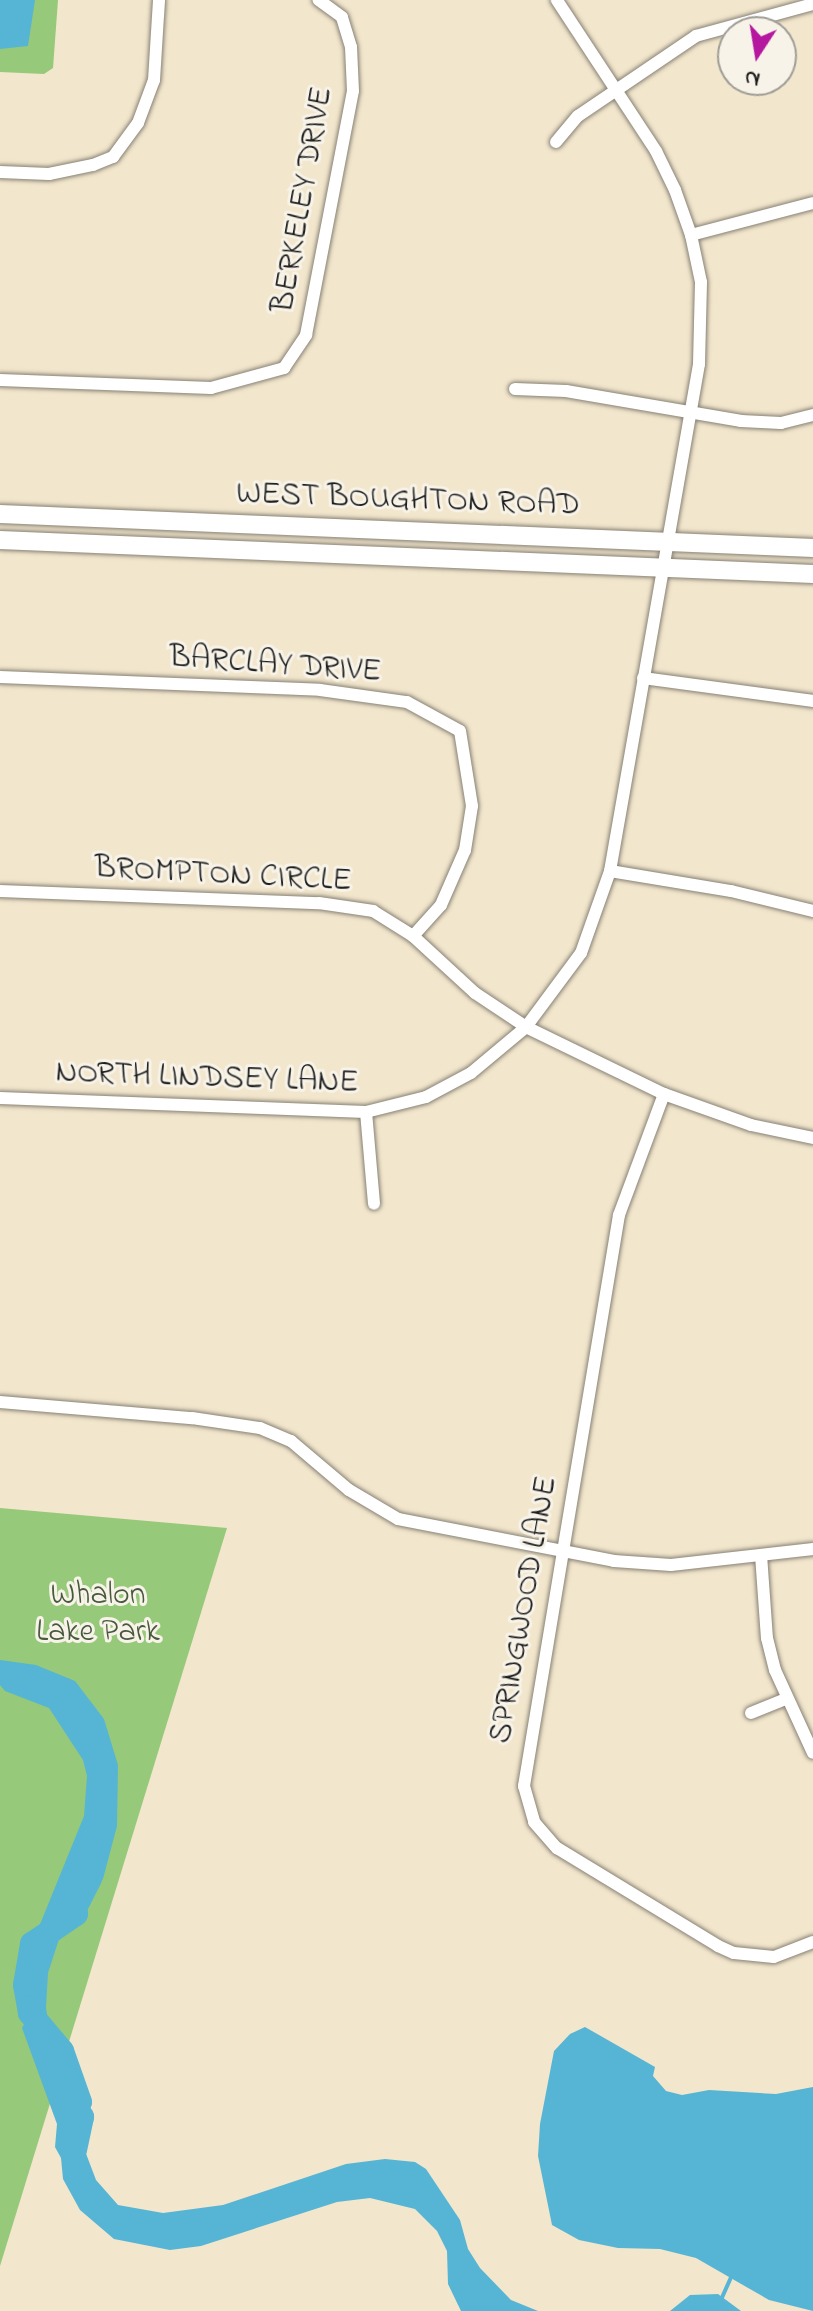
<!DOCTYPE html>
<html>
<head>
<meta charset="utf-8">
<style>
	body { margin:0 }
	#map { position:relative; width:813px; height:2311px; overflow:hidden; background:#f2e6cd; font-family:"Indie Flower",sans-serif }
	div>[style] { position:absolute }
	.green>* { inset:0; background:#96c97a }
	.water>* { inset:0; background:#56b5d4 }
	.stream>* { height:4px; margin:-2px; padding:0 2px; transform-origin:2px; border-radius:2px; background:#56b5d4 }
	.river>* { height:24px; margin:-12px; padding:0 12px; transform-origin:12px; border-radius:12px; background:#56b5d4 }
	.roads { filter:drop-shadow(0 0 2px #878174) drop-shadow(0 0 2px #878174) }
	.street>* { height:12px; margin:-6px; padding:0 6px; transform-origin:6px; border-radius:6px; background:#fff }
	.secondary>* { height:18px; margin:-9px; padding:0 9px; transform-origin:9px; border-radius:9px; background:#fff }
	span { translate:-50% -50%; white-space:nowrap; text-align:center; line-height:1.15; -webkit-text-stroke:6px #f7f3e8; paint-order:stroke }
	.street-label { font-size:32px; color:#1c1c1c }
	.park-label { font-size:32px; color:#47593d }
	.north { position:absolute; left:717px; top:16px; width:80px; height:80px; box-sizing:border-box; background:#f7f3e8; border:2px solid #9f9d96; border-radius:50%; rotate:192deg; font-size:22px; font-weight:700; line-height:32px; text-align:center; color:#1c1c1c }
	.north::after { content:''; display:block; margin:auto; width:28px; height:36px; background:#b5179e; clip-path:polygon(50% 0,100% 100%,50% 72%,0 100%) }
</style>
</head>
<body>
<div id="map">
	<div class="green">
		<i style="clip-path:polygon(0 0,58px 0,53px 68px,44px 74px,0 72px)"></i>
		<i style="clip-path:polygon(0 1508px,227px 1528px,0 2266px)"></i>
	</div>
	<div class="water">
		<i style="clip-path:polygon(0 0,35px 0,28px 46px,0 49px)"></i>
		<i style="clip-path:polygon(0 1660px,36px 1665px,75px 1681px,104px 1719px,118px 1765px,117px 1826px,103px 1879px,81px 1907px,75px 1908px,76px 1914px,60px 1936px,48px 1973px,46px 2007px,48px 2024px,62px 2051px,80px 2102px,73px 2108px,82px 2117px,82px 2143px,96px 2180px,118px 2205px,163px 2213px,223px 2205px,346px 2164px,385px 2159px,415px 2162px,426px 2169px,460px 2220px,468px 2249px,480px 2268px,511px 2300px,538px 2311px,461px 2311px,448px 2284px,447px 2251px,437px 2231px,415px 2209px,370px 2198px,337px 2202px,201px 2246px,170px 2250px,114px 2239px,80px 2210px,63px 2179px,61px 2158px,55px 2147px,57px 2124px,22px 2028px,30px 2013px,25px 1985px,32px 1944px,84px 1816px,87px 1776px,83px 1760px,49px 1708px,5px 1691px,0 1685px)"></i>
		<i style="clip-path:polygon(585px 2027px,655px 2067px,653px 2076px,666px 2091px,682px 2095px,709px 2090px,776px 2094px,813px 2087px,813px 2311px,769px 2300px,696px 2258px,660px 2249px,618px 2248px,579px 2240px,552px 2225px,538px 2156px,540px 2124px,554px 2051px,570px 2034px)"></i>
		<i style="clip-path:polygon(718px 2294px,741px 2311px,670px 2311px,690px 2295px)"></i>
	</div>
	<div class="stream">
		<i style="left:716px;top:2311px;width:37px;rotate:-66deg"></i>
	</div>
	<div class="river">
		<i style="left:75px;top:2150px;width:34px;rotate:-78deg"></i>
		<i style="left:82px;top:2117px;width:13px;rotate:-135deg"></i>
		<i style="left:73px;top:2108px;width:9px;rotate:-41deg"></i>
		<i style="left:80px;top:2102px;width:54px;rotate:-109.4deg"></i>
		<i style="left:62px;top:2051px;width:50px;rotate:-130.1deg"></i>
		<i style="left:30px;top:2013px;width:28px;rotate:-100deg"></i>
		<i style="left:25px;top:1985px;width:42px;rotate:-80.3deg"></i>
		<i style="left:32px;top:1944px;width:53px;rotate:-34.3deg"></i>
		<i style="left:76px;top:1914px;width:6px;rotate:-99deg"></i>
		<i style="left:75px;top:1908px;width:33px;rotate:-63deg"></i>
	</div>
	<div class="roads">
		<div class="street">
			<i style="left:556px;top:142px;width:34px;rotate:-50deg"></i>
			<i style="left:578px;top:116px;width:143px;rotate:-34.1deg"></i>
			<i style="left:696px;top:36px;width:121px;rotate:-15.3deg"></i>
			<i style="left:0;top:172px;width:49px;rotate:2.3deg"></i>
			<i style="left:49px;top:174px;width:45px;rotate:-11.6deg"></i>
			<i style="left:93px;top:165px;width:22px;rotate:-22deg"></i>
			<i style="left:113px;top:157px;width:42px;rotate:-53.7deg"></i>
			<i style="left:138px;top:123px;width:46px;rotate:-69.6deg"></i>
			<i style="left:154px;top:80px;width:80px;rotate:-86.4deg"></i>
			<i style="left:691px;top:235px;width:126px;rotate:-14.7deg"></i>
			<i style="left:0;top:380px;width:211px;rotate:2.2deg"></i>
			<i style="left:211px;top:388px;width:76px;rotate:-15.3deg"></i>
			<i style="left:284px;top:368px;width:40px;rotate:-56deg"></i>
			<i style="left:306px;top:335px;width:248px;rotate:-79.1deg"></i>
			<i style="left:353px;top:91px;width:44px;rotate:-92.6deg"></i>
			<i style="left:351px;top:47px;width:31px;rotate:-107deg"></i>
			<i style="left:342px;top:17px;width:29px;rotate:-144deg"></i>
			<i style="left:515px;top:389px;width:51px;rotate:2.2deg"></i>
			<i style="left:566px;top:391px;width:178px;rotate:9.7deg"></i>
			<i style="left:741px;top:421px;width:40px;rotate:2.9deg"></i>
			<i style="left:781px;top:423px;width:33px;rotate:-14deg"></i>
			<i style="left:0;top:677px;width:320px;rotate:2.3deg"></i>
			<i style="left:320px;top:690px;width:88px;rotate:7.9deg"></i>
			<i style="left:407px;top:702px;width:60px;rotate:28.7deg"></i>
			<i style="left:460px;top:731px;width:76px;rotate:80.9deg"></i>
			<i style="left:472px;top:806px;width:45px;rotate:99deg"></i>
			<i style="left:465px;top:850px;width:60px;rotate:113.6deg"></i>
			<i style="left:441px;top:905px;width:42px;rotate:132.1deg"></i>
			<i style="left:643px;top:678px;width:172px;rotate:7.7deg"></i>
			<i style="left:610px;top:871px;width:123px;rotate:9.4deg"></i>
			<i style="left:731px;top:891px;width:84px;rotate:13.7deg"></i>
			<i style="left:0;top:891px;width:319px;rotate:2.2deg"></i>
			<i style="left:319px;top:903px;width:55px;rotate:8.4deg"></i>
			<i style="left:373px;top:911px;width:47px;rotate:32deg"></i>
			<i style="left:413px;top:936px;width:84px;rotate:42.6deg"></i>
			<i style="left:475px;top:993px;width:61px;rotate:33.7deg"></i>
			<i style="left:526px;top:1027px;width:153px;rotate:25.9deg"></i>
			<i style="left:664px;top:1094px;width:92px;rotate:19.6deg"></i>
			<i style="left:751px;top:1125px;width:63px;rotate:11.8deg"></i>
			<i style="left:664px;top:1094px;width:129px;rotate:110.4deg"></i>
			<i style="left:619px;top:1215px;width:579px;rotate:99.45deg"></i>
			<i style="left:524px;top:1786px;width:37px;rotate:74deg"></i>
			<i style="left:534px;top:1822px;width:35px;rotate:49deg"></i>
			<i style="left:557px;top:1848px;width:188px;rotate:31.3deg"></i>
			<i style="left:718px;top:1946px;width:17px;rotate:24deg"></i>
			<i style="left:734px;top:1953px;width:40px;rotate:5.7deg"></i>
			<i style="left:774px;top:1957px;width:42px;rotate:-21deg"></i>
			<i style="left:0;top:1098px;width:366px;rotate:2.2deg"></i>
			<i style="left:366px;top:1112px;width:62px;rotate:-14deg"></i>
			<i style="left:426px;top:1097px;width:51px;rotate:-28.1deg"></i>
			<i style="left:471px;top:1073px;width:72px;rotate:-39.9deg"></i>
			<i style="left:526px;top:1027px;width:92px;rotate:-53.4deg"></i>
			<i style="left:581px;top:953px;width:87px;rotate:-70.5deg"></i>
			<i style="left:610px;top:871px;width:515px;rotate:-80.04deg"></i>
			<i style="left:699px;top:364px;width:82px;rotate:-88.6deg"></i>
			<i style="left:701px;top:282px;width:48px;rotate:-102deg"></i>
			<i style="left:691px;top:235px;width:48px;rotate:-109.6deg"></i>
			<i style="left:675px;top:190px;width:43px;rotate:-116deg"></i>
			<i style="left:656px;top:151px;width:181px;rotate:-123.3deg"></i>
			<i style="left:366px;top:1112px;width:92px;rotate:85deg"></i>
			<i style="left:0;top:1402px;width:193px;rotate:4.8deg"></i>
			<i style="left:192px;top:1418px;width:69px;rotate:8.4deg"></i>
			<i style="left:260px;top:1428px;width:34px;rotate:23deg"></i>
			<i style="left:291px;top:1441px;width:76px;rotate:40.2deg"></i>
			<i style="left:349px;top:1490px;width:57px;rotate:30.6deg"></i>
			<i style="left:398px;top:1519px;width:220px;rotate:11deg"></i>
			<i style="left:614px;top:1561px;width:57px;rotate:4deg"></i>
			<i style="left:671px;top:1565px;width:143px;rotate:-6.4deg"></i>
			<i style="left:761px;top:1555px;width:83px;rotate:85.9deg"></i>
			<i style="left:767px;top:1638px;width:33px;rotate:76deg"></i>
			<i style="left:775px;top:1670px;width:91px;rotate:65.4deg"></i>
			<i style="left:751px;top:1713px;width:38px;rotate:-22deg"></i>
		</div>
		<div class="secondary">
			<i style="left:0;top:514px;width:814px;rotate:2.39deg"></i>
			<i style="left:0;top:540px;width:814px;rotate:2.39deg"></i>
		</div>
	</div>
	<div class="street-label">
		<span style="left:304px;top:200px;rotate:-80deg">BERKELEY DRIVE</span>
		<span style="left:408px;top:501px;rotate:2deg">WEST BOUGHTON ROAD</span>
		<span style="left:275px;top:666px;rotate:4deg">BARCLAY DRIVE</span>
		<span style="left:223px;top:876px;rotate:3deg">BROMPTON CIRCLE</span>
		<span style="left:207px;top:1079px;rotate:2deg">NORTH LINDSEY LANE</span>
		<span style="left:525px;top:1610px;rotate:-80deg">SPRINGWOOD LANE</span>
	</div>
	<div class="park-label">
		<span style="left:98px;top:1615px">Whalon<br>Lake Park</span>
	</div>
	<div class="north">N</div>
</div>
</body>
</html>
